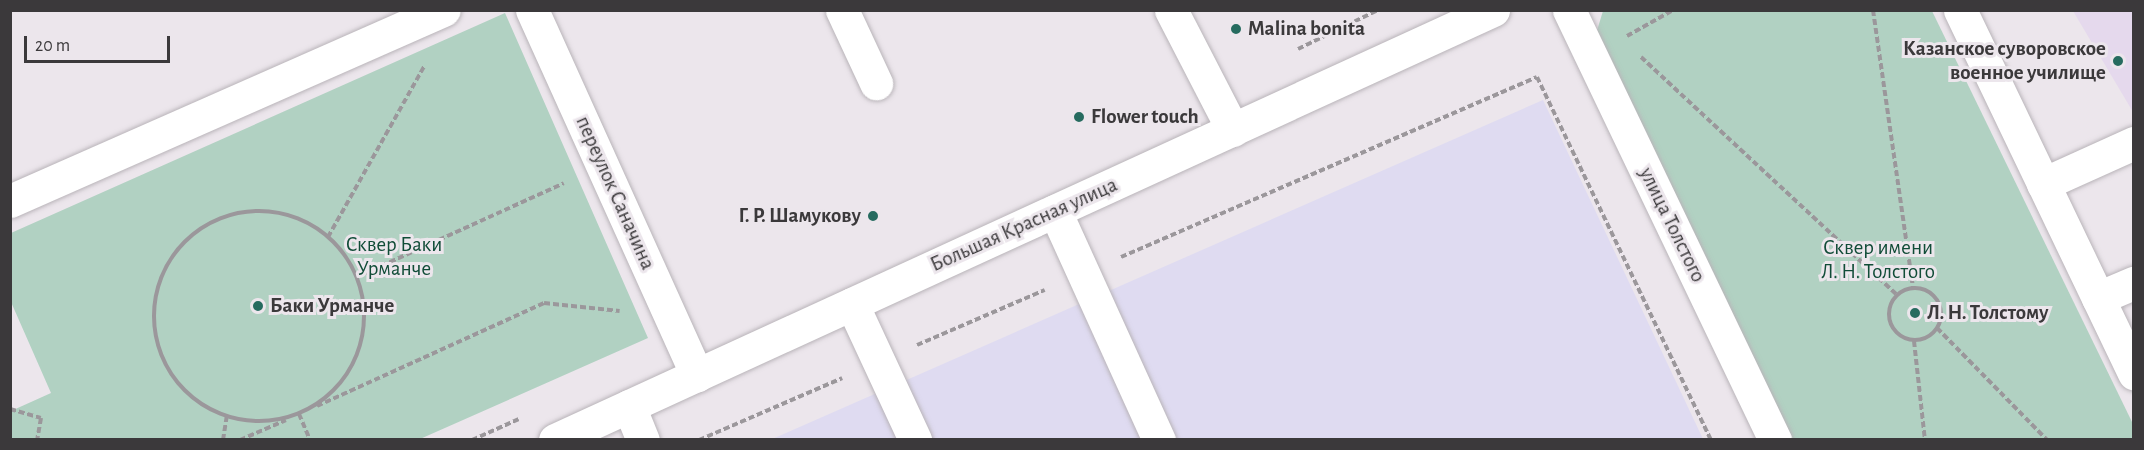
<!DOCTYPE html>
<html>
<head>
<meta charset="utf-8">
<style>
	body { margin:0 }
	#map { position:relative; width:2144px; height:450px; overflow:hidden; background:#ece6ec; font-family:"Alegreya Sans",sans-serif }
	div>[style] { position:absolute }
	.commercial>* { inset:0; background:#dfdbf1 }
	.education>* { inset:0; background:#e5d9ed }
	.green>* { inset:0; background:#b1d1c2 }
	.path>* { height:4px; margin-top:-2px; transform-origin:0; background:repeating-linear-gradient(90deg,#9b979b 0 6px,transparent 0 9px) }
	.path>.ring { margin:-2px; padding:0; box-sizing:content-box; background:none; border:4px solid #9b979b; border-radius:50% }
	.roads { filter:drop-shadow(0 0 2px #b9b4b9) drop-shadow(0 0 2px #b9b4b9) }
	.minor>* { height:33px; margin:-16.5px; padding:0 16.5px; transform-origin:16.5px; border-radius:16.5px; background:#fff }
	.dots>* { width:16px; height:16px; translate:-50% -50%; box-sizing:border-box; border:3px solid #ece6ec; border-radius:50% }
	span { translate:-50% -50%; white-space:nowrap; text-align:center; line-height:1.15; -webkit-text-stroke:6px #ece6ec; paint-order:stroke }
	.poi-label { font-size:21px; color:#3b393b; font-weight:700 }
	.left { translate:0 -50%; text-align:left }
	.right { translate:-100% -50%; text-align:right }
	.street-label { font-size:21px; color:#3b393b }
	.park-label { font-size:21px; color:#104c37 }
	.frame { position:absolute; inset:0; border:12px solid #3b393b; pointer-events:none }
	.scale { position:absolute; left:24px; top:36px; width:146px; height:27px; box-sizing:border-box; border:3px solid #3b393b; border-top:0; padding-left:8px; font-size:18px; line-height:21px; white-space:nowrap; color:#3b393b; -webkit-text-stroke:4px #ece6ec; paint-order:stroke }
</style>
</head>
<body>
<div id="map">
	<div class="commercial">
		<i style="clip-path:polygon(1543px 100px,1703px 439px,770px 440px)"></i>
	</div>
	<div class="education">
		<i style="clip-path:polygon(2073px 11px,2133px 11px,2133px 112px)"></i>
	</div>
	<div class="green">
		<i style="clip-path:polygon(1603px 11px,1932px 11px,2133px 424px,2133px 439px,1790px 439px,1595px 37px)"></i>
		<i style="clip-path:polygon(505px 13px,648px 338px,420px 439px,11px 439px,11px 411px,51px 393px,11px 302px,11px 233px)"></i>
	</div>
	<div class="path">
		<i style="left:1873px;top:10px;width:282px;rotate:81.8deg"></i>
		<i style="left:1627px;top:36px;width:53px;rotate:-29.5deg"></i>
		<i style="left:1298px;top:49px;width:89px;rotate:-26deg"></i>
		<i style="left:1641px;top:57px;width:350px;rotate:42.9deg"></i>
		<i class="ring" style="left:154px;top:211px;width:206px;height:206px"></i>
		<i style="left:328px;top:237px;width:197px;rotate:-60.6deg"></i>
		<i style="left:1121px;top:257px;width:453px;rotate:-23.4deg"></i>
		<i style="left:1537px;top:77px;width:403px;rotate:64.4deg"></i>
		<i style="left:357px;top:277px;width:227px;rotate:-24.4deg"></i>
		<i class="ring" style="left:1889px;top:288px;width:48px;height:48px"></i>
		<i style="left:1937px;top:328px;width:157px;rotate:45.5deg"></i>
		<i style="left:1914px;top:341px;width:100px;rotate:83.7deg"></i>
		<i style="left:917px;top:345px;width:139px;rotate:-23.3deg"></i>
		<i style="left:317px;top:406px;width:249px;rotate:-24.4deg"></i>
		<i style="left:544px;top:303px;width:76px;rotate:6deg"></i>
		<i style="left:10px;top:409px;width:32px;rotate:16deg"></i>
		<i style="left:41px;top:418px;width:22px;rotate:100deg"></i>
		<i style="left:299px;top:414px;width:28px;rotate:67deg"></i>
		<i style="left:223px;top:440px;width:24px;rotate:-81deg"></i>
		<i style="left:240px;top:440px;width:50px;rotate:-23.5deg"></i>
		<i style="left:472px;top:440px;width:51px;rotate:-24.1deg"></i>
		<i style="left:699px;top:440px;width:156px;rotate:-23.4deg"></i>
	</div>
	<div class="roads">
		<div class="minor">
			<i style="left:532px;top:10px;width:401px;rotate:65.7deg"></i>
			<i style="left:842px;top:10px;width:81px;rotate:65deg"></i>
			<i style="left:1171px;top:10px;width:135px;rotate:62.7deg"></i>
			<i style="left:1569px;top:10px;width:477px;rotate:64.4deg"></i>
			<i style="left:1960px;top:10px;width:403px;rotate:64.4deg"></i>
			<i style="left:2043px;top:184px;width:100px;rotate:-24.3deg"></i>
			<i style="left:10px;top:201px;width:474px;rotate:-23.8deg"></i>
			<i style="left:1055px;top:211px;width:252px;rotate:65.6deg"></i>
			<i style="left:2098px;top:298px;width:39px;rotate:-23deg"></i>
			<i style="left:852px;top:304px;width:150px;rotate:65.1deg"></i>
			<i style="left:629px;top:406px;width:37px;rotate:68deg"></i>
			<i style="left:555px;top:440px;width:1032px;rotate:-24.63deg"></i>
		</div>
	</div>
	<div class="dots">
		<i style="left:1236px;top:29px;background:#266b5f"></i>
		<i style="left:2118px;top:61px;background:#266b5f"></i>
		<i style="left:1079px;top:117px;background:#266b5f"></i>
		<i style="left:873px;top:216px;background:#266b5f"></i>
		<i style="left:258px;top:306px;background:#266b5f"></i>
		<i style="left:1915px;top:313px;background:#266b5f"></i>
	</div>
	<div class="poi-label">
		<span class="left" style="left:1248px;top:29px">Malina bonita</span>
		<span class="right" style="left:2106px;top:61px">Казанское суворовское<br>военное училище</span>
		<span class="left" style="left:1091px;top:117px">Flower touch</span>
		<span class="right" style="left:861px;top:216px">Г. Р. Шамукову</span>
		<span class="left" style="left:270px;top:306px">Баки Урманче</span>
		<span class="left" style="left:1927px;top:313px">Л. Н. Толстому</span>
	</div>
	<div class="street-label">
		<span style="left:615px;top:193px;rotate:66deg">переулок Саначина</span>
		<span style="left:1024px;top:225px;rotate:-24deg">Большая Красная улица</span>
		<span style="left:1672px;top:225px;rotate:64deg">улица Толстого</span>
	</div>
	<div class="park-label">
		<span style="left:394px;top:257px">Сквер Баки<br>Урманче</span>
		<span style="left:1878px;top:260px">Сквер имени<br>Л. Н. Толстого</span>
	</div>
	<div class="frame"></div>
	<div class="scale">20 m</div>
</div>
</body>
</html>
